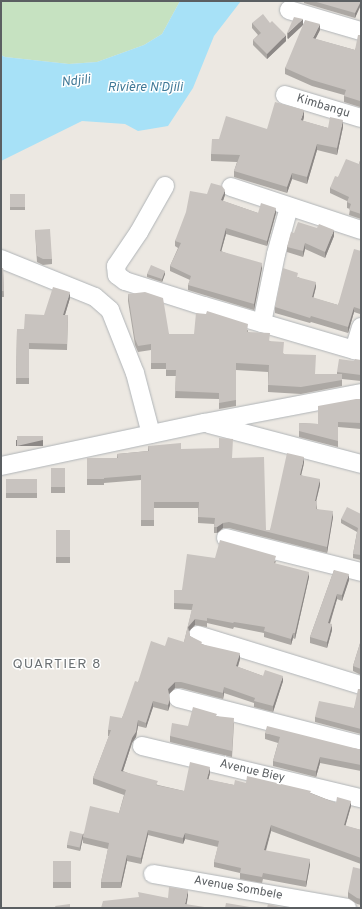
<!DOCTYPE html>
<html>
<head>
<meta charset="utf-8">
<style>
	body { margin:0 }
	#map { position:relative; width:362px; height:909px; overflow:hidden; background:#ece8e2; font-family:Overpass,sans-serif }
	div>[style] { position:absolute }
	.green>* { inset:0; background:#c6e2c1 }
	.water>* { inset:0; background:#a7e1f7 }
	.roads { filter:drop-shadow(0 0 1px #b0b4b7) drop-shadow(0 0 1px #b0b4b7) }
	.minor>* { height:18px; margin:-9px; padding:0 9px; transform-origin:9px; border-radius:9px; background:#fff }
	.wall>* { inset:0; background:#aca8a4; transform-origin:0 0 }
	.shaded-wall>* { inset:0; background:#8c8886; transform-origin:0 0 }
	.building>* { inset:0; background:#c8c3bf; transform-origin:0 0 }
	span { translate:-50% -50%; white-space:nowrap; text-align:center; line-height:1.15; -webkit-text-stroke:3px #fff; paint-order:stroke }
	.street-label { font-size:12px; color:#5b5f62 }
	.water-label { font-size:13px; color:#407997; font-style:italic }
	.quarter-label { font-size:14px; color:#6c7174; letter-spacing:1px }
	.frame { position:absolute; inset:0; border:2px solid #5b5f62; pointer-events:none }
</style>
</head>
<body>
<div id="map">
	<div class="green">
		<i style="clip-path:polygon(1px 1px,180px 1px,162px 34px,144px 45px,97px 62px,69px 64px,5px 57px,1px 55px)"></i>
	</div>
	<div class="water">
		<i style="clip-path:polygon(180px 1px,241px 1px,214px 36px,193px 88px,168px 126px,138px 131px,125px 124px,82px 121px,1px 161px,1px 55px,5px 57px,69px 64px,97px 62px,144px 45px,162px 34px)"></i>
	</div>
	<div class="roads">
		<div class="minor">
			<i style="left:289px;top:10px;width:75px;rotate:16.3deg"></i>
			<i style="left:285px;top:95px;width:79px;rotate:16.8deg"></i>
			<i style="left:165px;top:186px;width:53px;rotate:119.5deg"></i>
			<i style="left:139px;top:232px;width:41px;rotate:124.1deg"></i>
			<i style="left:116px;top:266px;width:9px;rotate:84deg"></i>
			<i style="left:117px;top:275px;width:10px;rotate:37deg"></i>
			<i style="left:125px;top:281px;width:83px;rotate:17.6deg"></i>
			<i style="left:204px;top:306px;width:164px;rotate:16.3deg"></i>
			<i style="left:231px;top:187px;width:137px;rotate:18.3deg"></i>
			<i style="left:1px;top:259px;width:101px;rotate:22deg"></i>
			<i style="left:95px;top:297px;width:20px;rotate:41deg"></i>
			<i style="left:110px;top:310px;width:68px;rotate:68.4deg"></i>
			<i style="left:135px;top:373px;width:63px;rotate:75.3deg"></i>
			<i style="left:262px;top:323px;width:70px;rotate:-78.5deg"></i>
			<i style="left:276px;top:254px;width:49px;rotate:-74.5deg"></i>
			<i style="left:354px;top:350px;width:24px;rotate:-73deg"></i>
			<i style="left:209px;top:424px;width:157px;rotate:14.7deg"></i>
			<i style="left:1px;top:466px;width:208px;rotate:-12deg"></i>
			<i style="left:204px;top:423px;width:160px;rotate:-10.8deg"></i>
			<i style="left:226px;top:538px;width:139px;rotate:14.1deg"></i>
			<i style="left:198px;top:635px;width:170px;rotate:17.1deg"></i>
			<i style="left:178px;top:698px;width:189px;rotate:14.4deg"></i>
			<i style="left:142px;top:746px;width:225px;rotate:13.4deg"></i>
			<i style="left:153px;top:874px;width:197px;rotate:9.9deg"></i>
		</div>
	</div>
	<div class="wall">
		<i style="clip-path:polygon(304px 1px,361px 1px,355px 18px,304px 3px)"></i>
		<i style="clip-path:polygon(252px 23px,270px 23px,286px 41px,267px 59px,253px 45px,253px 40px,258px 35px,252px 28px)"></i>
		<i style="clip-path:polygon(303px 25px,288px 39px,287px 38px,287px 33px)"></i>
		<i style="clip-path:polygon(320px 30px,315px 39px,355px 50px,361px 35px,360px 107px,344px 102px,344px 95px,312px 86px,285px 74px,285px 68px)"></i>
		<i style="clip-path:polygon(304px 117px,303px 121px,328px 128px,343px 127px,337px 155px,317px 150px,307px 184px,292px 179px,287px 193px,234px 177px,234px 171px,237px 162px,211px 161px,211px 154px,219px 139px,267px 129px)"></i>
		<i style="clip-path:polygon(361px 157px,361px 219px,349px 215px,350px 209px,347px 208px,347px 201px,330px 193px,330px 188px,338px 177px,359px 164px)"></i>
		<i style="left:10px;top:194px;width:15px;height:16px"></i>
		<i style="clip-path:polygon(207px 194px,225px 195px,223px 201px,258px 213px,276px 213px,267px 246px,226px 234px,221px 251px,262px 268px,254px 310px,188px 290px,188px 285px,190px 280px,170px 271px,170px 266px,178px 248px,175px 246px,175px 241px)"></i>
		<i style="clip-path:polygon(35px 230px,52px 259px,52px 264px,43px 265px,37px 262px)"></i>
		<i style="clip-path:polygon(294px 233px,334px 236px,325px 258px,305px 249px,303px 257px,287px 252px,287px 247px)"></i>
		<i style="clip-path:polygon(361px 251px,361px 313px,360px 314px,354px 312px,348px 333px,311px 322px,310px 323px,275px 313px,275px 307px,298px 277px,316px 287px,313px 298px,338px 305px)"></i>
		<i style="clip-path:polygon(1px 268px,3px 268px,4px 297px,1px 297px)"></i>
		<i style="clip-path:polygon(147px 274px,165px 274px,162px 282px,147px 277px)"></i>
		<i style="clip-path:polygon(128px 294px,169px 334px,194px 334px,248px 330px,248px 332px,270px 341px,284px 354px,315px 374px,337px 374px,337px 372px,354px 361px,361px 360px,361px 381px,342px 379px,342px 386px,301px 394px,268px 392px,268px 372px,236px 370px,236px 406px,219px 409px,219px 399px,175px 398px,176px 376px,166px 376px,166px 369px,151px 369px,151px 350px,138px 352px,135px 345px,128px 301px)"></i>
		<i style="clip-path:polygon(70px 298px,65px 315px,68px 315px,67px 350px,29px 349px,29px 384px,16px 384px,17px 329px,24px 329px)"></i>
		<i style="clip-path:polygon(361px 399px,361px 429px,338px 427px,338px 447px,299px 437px,299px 423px,318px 424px)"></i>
		<i style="clip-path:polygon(148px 446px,181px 449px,232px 458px,266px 530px,270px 530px,304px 463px,301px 475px,320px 485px,316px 501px,317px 507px,317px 509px,333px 517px,327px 553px,229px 528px,223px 528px,217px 533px,214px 533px,214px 524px,198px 523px,198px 508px,154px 508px,154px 526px,141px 526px,141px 480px,104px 483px,104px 485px,87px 485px,87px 458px,117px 458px,117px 454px,148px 451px)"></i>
		<i style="left:51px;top:468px;width:14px;height:25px"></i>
		<i style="left:6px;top:479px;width:31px;height:19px"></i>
		<i style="clip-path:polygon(361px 514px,361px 560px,353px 558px,353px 554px,357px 532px,341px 523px,341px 519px)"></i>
		<i style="left:56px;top:530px;width:14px;height:33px"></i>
		<i style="clip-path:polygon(215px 558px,276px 561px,275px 564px,309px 577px,295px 639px,293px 638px,291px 645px,264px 637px,264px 633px,234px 627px,233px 629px,207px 623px,207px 627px,195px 625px,189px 631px,190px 636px,202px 644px,240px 659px,238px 667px,263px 676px,283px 681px,273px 712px,254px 707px,254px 703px,224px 693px,223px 699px,181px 688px,175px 688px,169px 694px,170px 705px,168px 711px,153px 707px,146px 728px,138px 726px,136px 737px,132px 743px,123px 771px,158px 785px,184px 791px,210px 773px,208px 780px,234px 785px,246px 783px,311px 793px,336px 803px,351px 806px,345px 826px,361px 830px,361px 864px,271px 831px,266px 851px,310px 865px,306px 887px,263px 879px,262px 883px,240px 879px,240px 873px,214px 867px,214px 862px,218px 847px,185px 839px,183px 844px,148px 835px,141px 864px,127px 861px,121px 888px,101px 888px,101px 882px,108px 849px,83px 843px,83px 838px,80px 851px,67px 848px,67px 845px,83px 834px,119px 813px,124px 795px,93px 784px,93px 778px,109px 736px,108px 736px,108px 730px,122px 718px,138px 682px,165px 646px,184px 642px,192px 610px,174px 609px,174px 590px,182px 590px)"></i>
		<i style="clip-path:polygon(334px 570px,349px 580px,342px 601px,337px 599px,330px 624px,332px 630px,327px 648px,310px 643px,310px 637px)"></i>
		<i style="clip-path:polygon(361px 640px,361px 675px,353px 671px,353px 666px)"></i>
		<i style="clip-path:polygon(361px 689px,361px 734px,315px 722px,315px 717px,354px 708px)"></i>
		<i style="clip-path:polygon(217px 716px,234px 723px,232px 757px,170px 742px,170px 736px,188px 726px)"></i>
		<i style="clip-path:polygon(265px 733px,358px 749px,361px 749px,361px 771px,320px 763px,316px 777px,273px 766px,273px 761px,278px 743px,265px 739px)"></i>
		<i style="left:53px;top:861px;width:18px;height:27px"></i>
		<i style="clip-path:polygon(361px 869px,361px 905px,357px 904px,348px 898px,348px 892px)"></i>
	</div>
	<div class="shaded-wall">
		<i style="clip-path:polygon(361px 1px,361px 5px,355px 18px,355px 13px)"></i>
		<i style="clip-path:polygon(303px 19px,303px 25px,288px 39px,288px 33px)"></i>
		<i style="clip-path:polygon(320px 24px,320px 30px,313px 44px,313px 38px)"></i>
		<i style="clip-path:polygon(286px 35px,286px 41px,267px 59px,267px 54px)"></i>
		<i style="clip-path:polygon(304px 110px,304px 117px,301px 127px,301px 120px)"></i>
		<i style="clip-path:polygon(343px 120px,343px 127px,337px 155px,337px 148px)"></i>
		<i style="clip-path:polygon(317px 144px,317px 150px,307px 184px,307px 177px)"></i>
		<i style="clip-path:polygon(292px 173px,292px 179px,287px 193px,287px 187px)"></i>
		<i style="clip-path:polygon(225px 190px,225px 195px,221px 206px,221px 200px)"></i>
		<i style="clip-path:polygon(276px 208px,276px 213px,267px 246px,267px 241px)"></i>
		<i style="clip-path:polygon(226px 228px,226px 234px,220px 256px,220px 251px)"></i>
		<i style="clip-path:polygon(334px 230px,334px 236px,325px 258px,325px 252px)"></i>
		<i style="clip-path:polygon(305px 243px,305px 249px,303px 257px,303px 251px)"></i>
		<i style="clip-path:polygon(262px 263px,262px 268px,254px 310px,254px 304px)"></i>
		<i style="clip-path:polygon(165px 271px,165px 274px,162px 282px,162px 279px)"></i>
		<i style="clip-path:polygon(316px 282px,316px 287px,312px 303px,312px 297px)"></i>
		<i style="clip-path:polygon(70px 292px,70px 298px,63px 321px,63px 315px)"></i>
		<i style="clip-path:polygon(354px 307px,354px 312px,348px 333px,348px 327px)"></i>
		<i style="left:43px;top:440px;width:6px;height:27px;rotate:90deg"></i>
		<i style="clip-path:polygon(304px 457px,304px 463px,300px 480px,300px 475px)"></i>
		<i style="clip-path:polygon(320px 479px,320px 485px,315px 506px,315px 501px)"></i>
		<i style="clip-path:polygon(333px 511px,333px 517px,327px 553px,327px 547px)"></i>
		<i style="clip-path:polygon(223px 523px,223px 528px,217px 533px,217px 527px)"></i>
		<i style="clip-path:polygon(309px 572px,309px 577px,295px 639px,295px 633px)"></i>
		<i style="clip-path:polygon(349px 574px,349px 580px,342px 601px,342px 595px)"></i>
		<i style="clip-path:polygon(337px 594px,337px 599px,328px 629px,328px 623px)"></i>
		<i style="clip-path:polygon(195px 619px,195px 625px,188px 632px,188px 627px)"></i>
		<i style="clip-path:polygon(332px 624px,332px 630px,327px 648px,327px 642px)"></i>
		<i style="clip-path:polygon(293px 633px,293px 638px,291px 645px,291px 639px)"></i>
		<i style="clip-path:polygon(240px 653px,240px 659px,236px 672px,236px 666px)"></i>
		<i style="clip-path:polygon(283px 676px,283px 681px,273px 712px,273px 706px)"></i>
		<i style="clip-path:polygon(175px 682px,175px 688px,168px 695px,168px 689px)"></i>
		<i style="clip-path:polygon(224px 687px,224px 693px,223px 699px,223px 693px)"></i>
		<i style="clip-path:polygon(170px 699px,170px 705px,168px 711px,168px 705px)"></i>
		<i style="clip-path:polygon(153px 701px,153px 707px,146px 728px,146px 723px)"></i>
		<i style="clip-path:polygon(138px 720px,138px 726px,136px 737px,132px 743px,121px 777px,121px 771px)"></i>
		<i style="clip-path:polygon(320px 757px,320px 763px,316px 777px,316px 771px)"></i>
		<i style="clip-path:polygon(210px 767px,210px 773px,207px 785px,207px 779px)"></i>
		<i style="clip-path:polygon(351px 801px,351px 806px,344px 831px,344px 825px)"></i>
		<i style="clip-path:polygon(271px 825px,271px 831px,264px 856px,264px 850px)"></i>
		<i style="clip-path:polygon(148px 830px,148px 835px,141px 864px,141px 858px)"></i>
		<i style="clip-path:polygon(185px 833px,185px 839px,183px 844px,183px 838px)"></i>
		<i style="clip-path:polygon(83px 834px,83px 837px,80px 851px,80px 848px)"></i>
		<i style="clip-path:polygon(127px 855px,127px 861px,121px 888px,121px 882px)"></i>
		<i style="clip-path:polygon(310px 859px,310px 865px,306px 887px,306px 881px)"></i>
		<i style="clip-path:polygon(188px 890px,188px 896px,186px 908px,185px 904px)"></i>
	</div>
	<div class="building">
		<i style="clip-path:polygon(313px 1px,361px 1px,355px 13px)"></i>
		<i style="clip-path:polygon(263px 14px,270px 23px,272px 21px,286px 35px,267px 54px,253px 40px,261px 33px,252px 23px)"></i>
		<i style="clip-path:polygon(294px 17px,303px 19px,288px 33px,287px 33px)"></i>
		<i style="clip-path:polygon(305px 20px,320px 24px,313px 38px,355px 50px,358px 35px,361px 35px,361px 99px,360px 101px,344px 96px,346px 90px,312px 80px,285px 68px)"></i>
		<i style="clip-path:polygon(275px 102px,304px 110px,301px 120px,328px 128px,330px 117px,343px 120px,337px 148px,317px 144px,307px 177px,292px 173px,287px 187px,234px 171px,240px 155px,211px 154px,212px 139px,219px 139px,226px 116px,267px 129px)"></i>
		<i style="clip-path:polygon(361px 157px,361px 214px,349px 210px,351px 204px,347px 202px,349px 197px,330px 188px,335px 176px,338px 177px,346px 159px,359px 164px)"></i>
		<i style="clip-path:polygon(211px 183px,222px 186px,225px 190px,221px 200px,258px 213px,261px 203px,276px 208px,267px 241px,226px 228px,220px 251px,262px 263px,254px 304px,188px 285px,191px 276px,170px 266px,181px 243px,175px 241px,186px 212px,190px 191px,207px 194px)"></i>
		<i style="left:10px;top:194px;width:15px;height:13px"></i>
		<i style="clip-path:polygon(298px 222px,317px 228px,319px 224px,334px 230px,325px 252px,305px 243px,303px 251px,287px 247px,291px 232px,294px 233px)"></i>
		<i style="clip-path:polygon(50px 229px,52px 259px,43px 259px,37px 256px,35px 230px)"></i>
		<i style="clip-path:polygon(354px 249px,361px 251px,361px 307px,360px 309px,354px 307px,348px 327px,311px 316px,310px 318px,275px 307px,283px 268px,298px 273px,297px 277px,316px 282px,312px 297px,338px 305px)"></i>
		<i style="clip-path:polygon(151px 265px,165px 271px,162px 279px,147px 274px)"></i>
		<i style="clip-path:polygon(1px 268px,3px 268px,4px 291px,1px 291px)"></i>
		<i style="clip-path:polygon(53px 287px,70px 292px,63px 315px,68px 315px,67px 344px,29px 343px,29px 378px,16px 378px,17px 329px,24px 329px,25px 314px,44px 315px)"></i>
		<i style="clip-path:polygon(145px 292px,163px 298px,169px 334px,194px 334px,196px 313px,206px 314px,207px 311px,248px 324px,247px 332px,270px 333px,269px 341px,284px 342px,283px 354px,316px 355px,315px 374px,342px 374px,342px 380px,301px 387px,268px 385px,269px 365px,236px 363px,236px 400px,219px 403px,219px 393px,175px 391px,176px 370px,166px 370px,166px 363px,151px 363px,151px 344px,138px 346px,135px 339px,128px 294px)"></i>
		<i style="clip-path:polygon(339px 359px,354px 361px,355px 359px,361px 360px,361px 375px,337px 372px)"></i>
		<i style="clip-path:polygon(356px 399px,361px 399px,361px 423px,338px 422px,338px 441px,299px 431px,299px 423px,318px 424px,318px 406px)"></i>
		<i style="clip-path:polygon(17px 436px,43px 436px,43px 440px,17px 446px)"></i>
		<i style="clip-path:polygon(219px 438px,233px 439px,232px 458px,264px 457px,266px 530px,270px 530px,287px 453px,304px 457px,300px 475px,320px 479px,315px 501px,317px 501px,316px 509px,333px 511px,327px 547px,229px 522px,223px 523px,217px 527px,214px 527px,215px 518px,198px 517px,199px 502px,154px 502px,154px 520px,141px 520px,141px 475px,104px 478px,104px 479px,87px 479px,87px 458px,118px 458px,117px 454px,149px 451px,148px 446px,181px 443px,181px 449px,219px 448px)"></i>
		<i style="left:51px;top:468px;width:14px;height:19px"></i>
		<i style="left:6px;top:479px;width:31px;height:14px"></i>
		<i style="clip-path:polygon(347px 507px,361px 514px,361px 555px,353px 554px,358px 528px,341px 519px)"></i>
		<i style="left:56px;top:530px;width:14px;height:27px"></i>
		<i style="clip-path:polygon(220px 540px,276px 556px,274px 563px,309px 572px,295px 633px,293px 633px,291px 639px,264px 631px,265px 627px,234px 622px,233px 623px,207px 618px,207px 621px,195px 619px,188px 627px,190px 636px,202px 642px,201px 644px,240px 653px,236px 666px,263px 676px,265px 670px,283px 676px,273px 706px,254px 701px,255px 698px,224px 687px,223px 693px,181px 682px,175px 682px,168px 689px,170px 699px,168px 705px,153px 701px,146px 723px,138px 720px,136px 732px,132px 738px,121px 771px,158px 781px,156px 785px,184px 791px,190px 762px,210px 767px,207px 779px,234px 785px,235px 780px,246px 783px,247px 776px,311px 791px,310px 793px,336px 803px,337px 797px,351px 801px,344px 825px,361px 830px,361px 858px,271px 825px,264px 850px,310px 859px,306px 881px,263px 873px,262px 877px,240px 873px,241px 868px,214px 862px,219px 841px,185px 833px,183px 838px,148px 830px,141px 858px,127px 855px,121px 882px,101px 882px,109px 843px,83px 837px,90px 806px,119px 813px,126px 790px,93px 778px,111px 730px,108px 730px,110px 716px,122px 718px,135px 681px,138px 682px,151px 641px,165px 646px,168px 637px,184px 642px,193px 604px,174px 603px,174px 590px,182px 590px,187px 554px,215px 558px)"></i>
		<i style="clip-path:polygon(334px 570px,349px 574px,342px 595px,337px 594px,328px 623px,332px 624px,327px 642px,310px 637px)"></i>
		<i style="clip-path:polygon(361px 640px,361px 669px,353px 666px)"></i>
		<i style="clip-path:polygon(358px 689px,361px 689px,361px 729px,315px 717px,319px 701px,354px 708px)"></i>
		<i style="clip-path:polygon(193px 707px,217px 714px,216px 716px,234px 718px,232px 751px,170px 736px,172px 723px,188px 726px)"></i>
		<i style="clip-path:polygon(267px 726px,358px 749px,361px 749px,361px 765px,320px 757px,316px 771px,273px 761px,280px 737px,265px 733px)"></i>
		<i style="left:70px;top:831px;width:13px;height:14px;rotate:13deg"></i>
		<i style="left:53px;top:861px;width:18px;height:21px"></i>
		<i style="clip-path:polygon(353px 867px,361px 869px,361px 899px,357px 898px,348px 892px)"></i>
		<i style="clip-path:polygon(169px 887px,188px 890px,185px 904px,211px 908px,101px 908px,103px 901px,139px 897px,138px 892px,168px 898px)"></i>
		<i style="clip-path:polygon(226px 903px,256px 908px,225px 908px)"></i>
		<i style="clip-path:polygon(70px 904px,70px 908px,56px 908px,55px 906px)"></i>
		<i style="clip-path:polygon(268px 904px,284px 908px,267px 908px)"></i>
	</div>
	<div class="street-label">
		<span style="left:323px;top:107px;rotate:17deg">Kimbangu</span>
		<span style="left:252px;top:772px;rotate:13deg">Avenue Biey</span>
		<span style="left:238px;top:889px;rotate:10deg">Avenue Sombele</span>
	</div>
	<div class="water-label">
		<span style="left:76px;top:82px;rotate:-6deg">Ndjili</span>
		<span style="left:145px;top:88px">Rivière N'Djili</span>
	</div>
	<div class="quarter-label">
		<span style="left:57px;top:665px">QUARTIER 8</span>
	</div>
	<div class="frame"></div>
</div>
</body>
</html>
